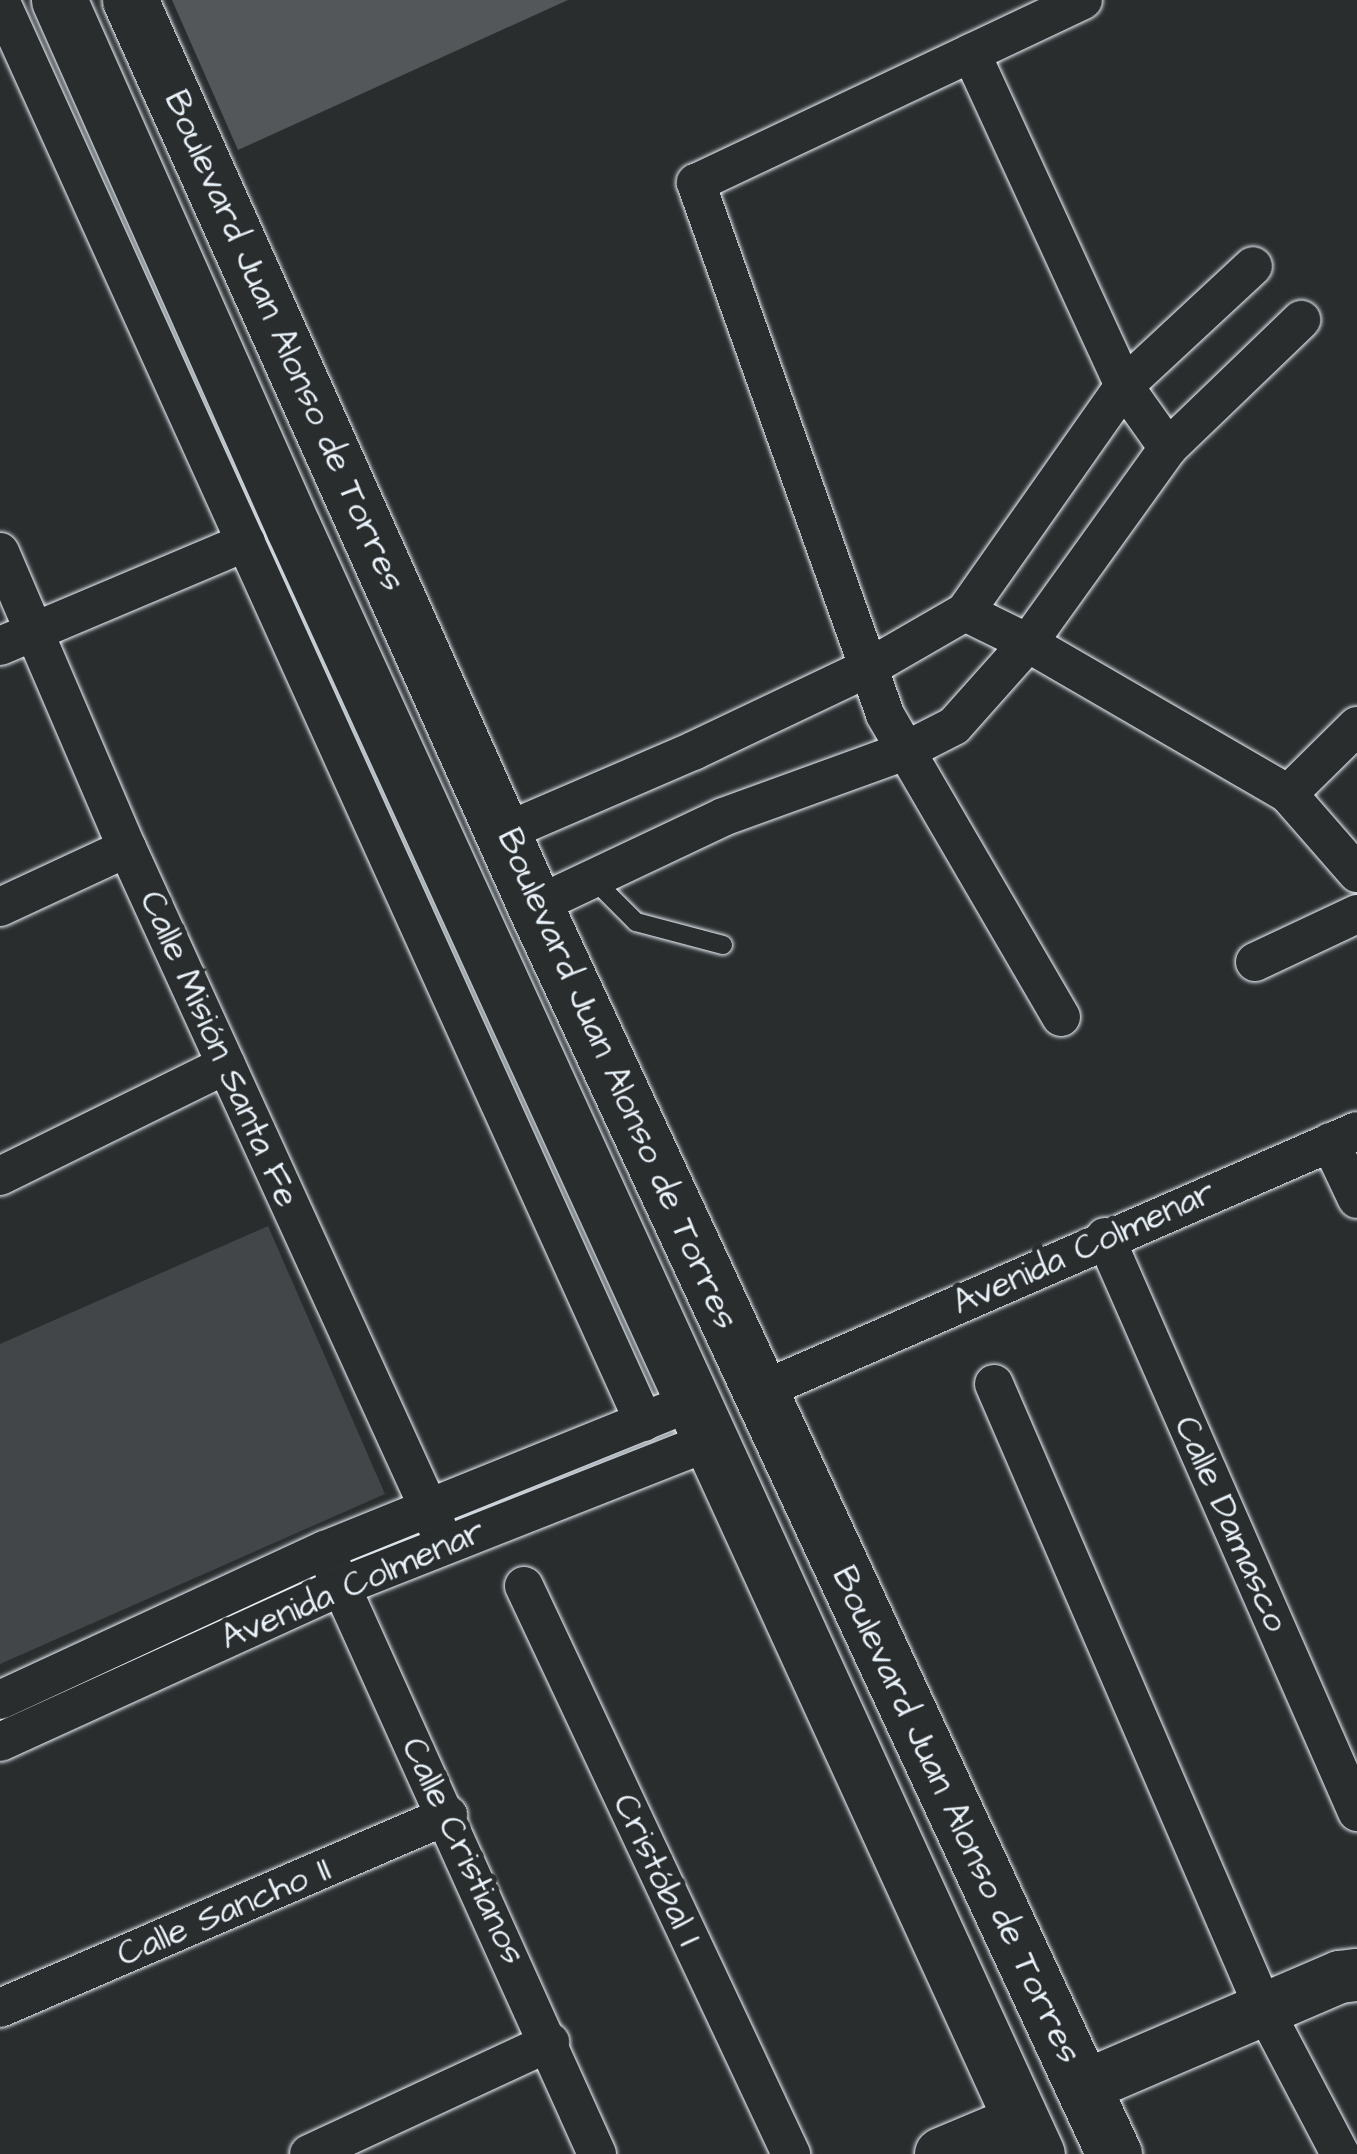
<!DOCTYPE html>
<html>
<head>
<meta charset="utf-8">
<style>
	body { margin:0 }
	#map { position:relative; width:1357px; height:2154px; overflow:hidden; background:#2a2d2e; font-family:"Architects Daughter",sans-serif }
	div>[style] { position:absolute }
	.green>* { inset:0; background:#424648 }
	.building>* { inset:0; background:#535759 }
	.roads { filter:drop-shadow(0 0 2px #e8f1f8) drop-shadow(0 0 2px #e8f1f8) }
	.lane>* { height:18px; margin:-9px; padding:0 9px; transform-origin:9px; border-radius:9px; background:#2a2d2e }
	.street>* { height:38px; margin:-19px; padding:0 19px; transform-origin:19px; border-radius:19px; background:#2a2d2e }
	.secondary>* { height:52px; margin:-26px; padding:0 26px; transform-origin:26px; border-radius:26px; background:#2a2d2e }
	.primary>* { height:55px; margin:-27.5px; padding:0 27.5px; transform-origin:27.5px; border-radius:27.5px; background:#2a2d2e }
	span { translate:-50% -50%; white-space:nowrap; text-align:center; line-height:1.15; -webkit-text-stroke:10px #2a2d2e; paint-order:stroke }
	.street-label { font-size:35px; color:#e8f1f8 }
</style>
</head>
<body>
<div id="map">
	<div class="green">
		<i style="clip-path:polygon(268px 1226px,385px 1494px,0 1664px,0 1344px)"></i>
	</div>
	<div class="building">
		<i style="clip-path:polygon(172px 0,568px 0,238px 150px)"></i>
	</div>
	<div class="roads">
		<div class="lane">
			<i style="left:593px;top:879px;width:61px;rotate:45deg"></i>
			<i style="left:636px;top:922px;width:90px;rotate:14.8deg"></i>
		</div>
		<div class="street">
			<i style="left:0;top:0;width:1561px;rotate:65.64deg"></i>
			<i style="left:971px;top:53px;width:366px;rotate:65.3deg"></i>
			<i style="left:1124px;top:386px;width:76px;rotate:54.6deg"></i>
			<i style="left:0;top:552px;width:322px;rotate:66.8deg"></i>
			<i style="left:127px;top:848px;width:765px;rotate:65.44deg"></i>
			<i style="left:965px;top:612px;width:70px;rotate:26.2deg"></i>
			<i style="left:1028px;top:643px;width:301px;rotate:30.1deg"></i>
			<i style="left:1288px;top:794px;width:97px;rotate:-44.6deg"></i>
			<i style="left:0;top:646px;width:267px;rotate:-22.9deg"></i>
			<i style="left:1288px;top:794px;width:105px;rotate:48.9deg"></i>
			<i style="left:505px;top:832px;width:205px;rotate:-23.3deg"></i>
			<i style="left:693px;top:751px;width:194px;rotate:-25.4deg"></i>
			<i style="left:868px;top:668px;width:112px;rotate:-30deg"></i>
			<i style="left:965px;top:612px;width:276px;rotate:-54.9deg"></i>
			<i style="left:1124px;top:386px;width:176px;rotate:-42.9deg"></i>
			<i style="left:535px;top:906px;width:208px;rotate:-25.3deg"></i>
			<i style="left:723px;top:817px;width:194px;rotate:-19.9deg"></i>
			<i style="left:905px;top:751px;width:55px;rotate:-27deg"></i>
			<i style="left:954px;top:726px;width:111px;rotate:-48.3deg"></i>
			<i style="left:1028px;top:643px;width:240px;rotate:-54.3deg"></i>
			<i style="left:1168px;top:448px;width:185px;rotate:-43.9deg"></i>
			<i style="left:0;top:907px;width:140px;rotate:-24.9deg"></i>
			<i style="left:1255px;top:962px;width:113px;rotate:-25.2deg"></i>
			<i style="left:1061px;top:1017px;width:350px;rotate:-120.2deg"></i>
			<i style="left:885px;top:714px;width:564px;rotate:-109.59deg"></i>
			<i style="left:696px;top:183px;width:428px;rotate:-25.3deg"></i>
			<i style="left:1330px;top:1142px;width:63px;rotate:64.7deg"></i>
			<i style="left:0;top:1176px;width:252px;rotate:-26.2deg"></i>
			<i style="left:1105px;top:1237px;width:628px;rotate:66.33deg"></i>
			<i style="left:994px;top:1384px;width:681px;rotate:66.64deg"></i>
			<i style="left:1264px;top:2009px;width:164px;rotate:62.3deg"></i>
			<i style="left:758px;top:1392px;width:653px;rotate:-23.54deg"></i>
			<i style="left:331px;top:1564px;width:647px;rotate:65.73deg"></i>
			<i style="left:524px;top:1586px;width:628px;rotate:64.82deg"></i>
			<i style="left:0;top:1700px;width:358px;rotate:-24.8deg"></i>
			<i style="left:325px;top:1550px;width:369px;rotate:-22deg"></i>
			<i style="left:0;top:1742px;width:374px;rotate:-24.5deg"></i>
			<i style="left:340px;top:1587px;width:399px;rotate:-21.5deg"></i>
			<i style="left:0;top:2008px;width:488px;rotate:-23.3deg"></i>
			<i style="left:309px;top:2154px;width:266px;rotate:-24.9deg"></i>
		</div>
		<div class="secondary">
			<i style="left:1083px;top:2087px;width:280px;rotate:-23.2deg"></i>
			<i style="left:1340px;top:1977px;width:17px;rotate:-7deg"></i>
			<i style="left:941px;top:2154px;width:86px;rotate:-22.7deg"></i>
		</div>
		<div class="primary">
			<i style="left:59px;top:0;width:577px;rotate:66.06deg"></i>
			<i style="left:293px;top:527px;width:1789px;rotate:65.43deg"></i>
			<i style="left:130px;top:0;width:992px;rotate:65.91deg"></i>
			<i style="left:535px;top:906px;width:1376px;rotate:65.11deg"></i>
		</div>
	</div>
	<div class="street-label">
		<span style="left:284px;top:341px;rotate:66deg">Boulevard Juan Alonso de Torres</span>
		<span style="left:219px;top:1049px;rotate:66deg">Calle Misión Santa Fe</span>
		<span style="left:617px;top:1079px;rotate:66deg">Boulevard Juan Alonso de Torres</span>
		<span style="left:1084px;top:1248px;rotate:-24deg">Avenida Colmenar</span>
		<span style="left:1231px;top:1524px;rotate:66deg">Calle Damasco</span>
		<span style="left:353px;top:1585px;rotate:-23deg">Avenida Colmenar</span>
		<span style="left:956px;top:1815px;rotate:65deg">Boulevard Juan Alonso de Torres</span>
		<span style="left:463px;top:1851px;rotate:65deg">Calle Cristianos</span>
		<span style="left:657px;top:1870px;rotate:65deg">Cristóbal I</span>
		<span style="left:224px;top:1912px;rotate:-23deg">Calle Sancho II</span>
	</div>
</div>
</body>
</html>
